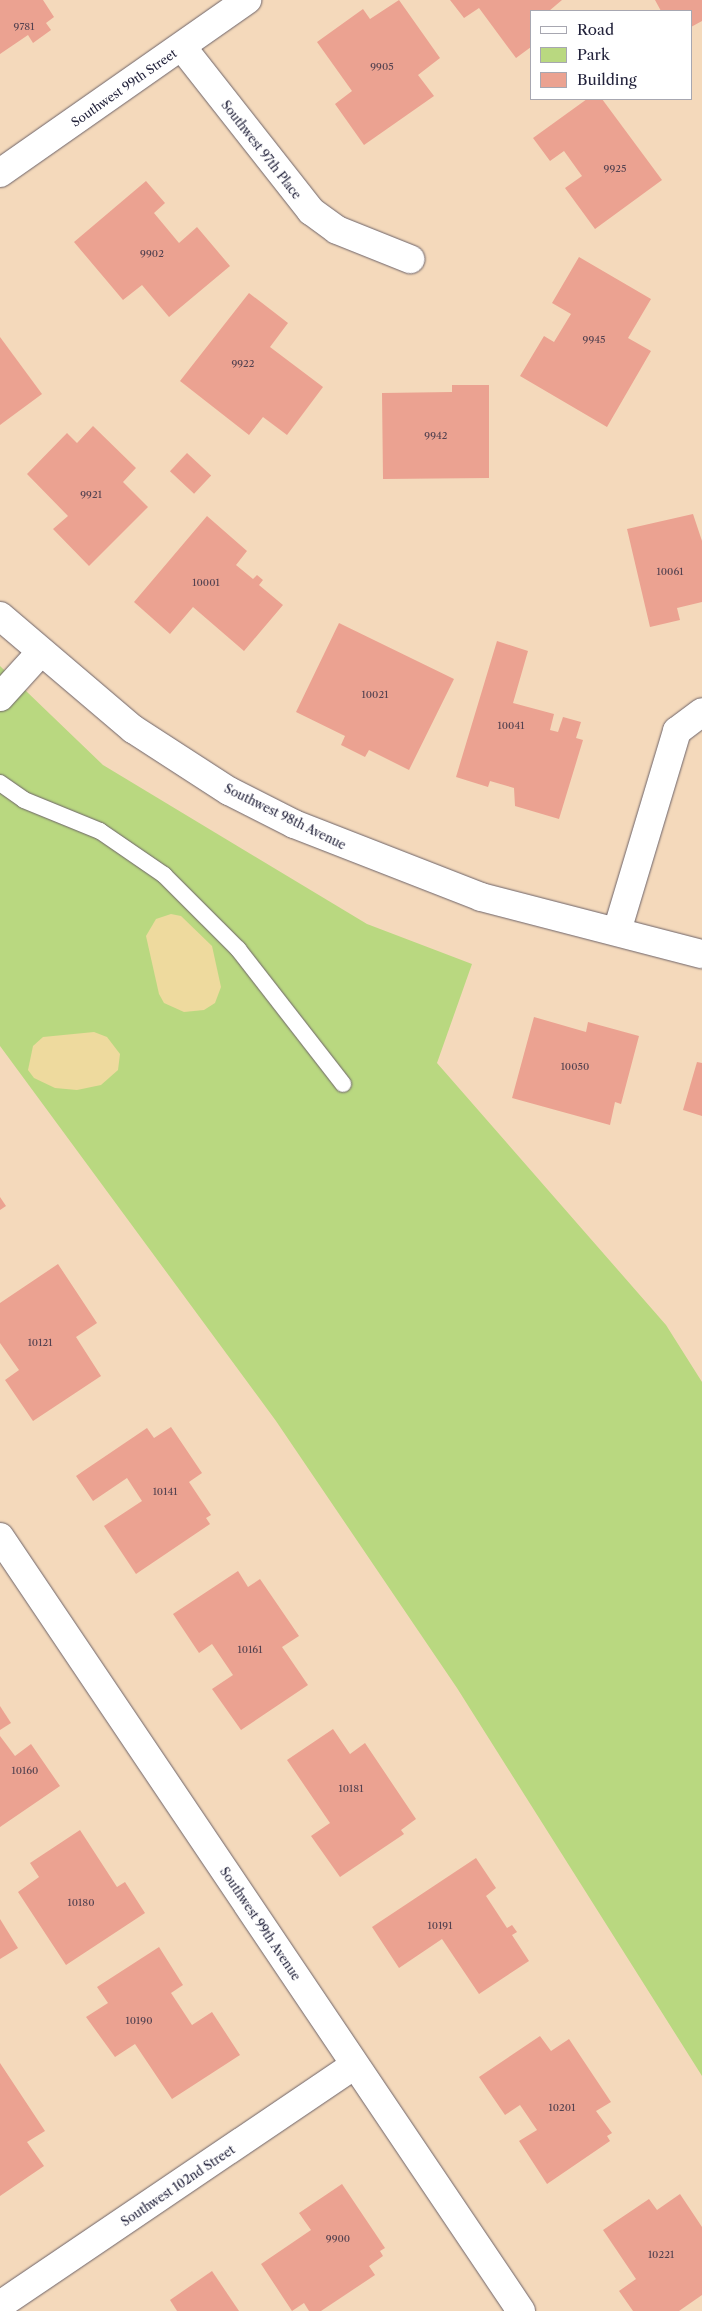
<!DOCTYPE html>
<html>
<head>
<meta charset="utf-8">
<style>
	body { margin:0 }
	#map { position:relative; width:702px; height:2311px; overflow:hidden; background:#f4d9bb; font-family:"Libre Caslon Text",serif }
	div>[style] { position:absolute }
	.green>* { inset:0; background:#b9d880 }
	.sand>* { inset:0; background:#eeda9e }
	.building>* { inset:0; background:#eba291; transform-origin:0 0 }
	.roads { filter:drop-shadow(0 0 1px #6c6268) drop-shadow(0 0 1px #6c6268) }
	.service>* { height:16px; margin:-8px; padding:0 8px; transform-origin:8px; border-radius:8px; background:#fff }
	.minor>* { height:28px; margin:-14px; padding:0 14px; transform-origin:14px; border-radius:14px; background:#fff }
	span { translate:-50% -50%; white-space:nowrap; text-align:center; line-height:1.15; -webkit-text-stroke:4.5px #fff; paint-order:stroke }
	.number-label { font-size:10px; color:#544250 }
	.number-label span { -webkit-text-stroke-width:0 }
	.street-label { font-size:12px; color:#22223b }
	.legend { position:absolute; left:530px; top:10px; width:162px; height:90px; box-sizing:border-box; background:#fff; border:1px solid #a7a7b1; margin:0; padding:6px 9px; list-style:none; font-size:15px; color:#22223b }
	.legend li { display:flex; align-items:center; gap:10px; height:25px }
	.legend b { width:25px; border:1px solid #a7a7b1 }
</style>
</head>
<body>
<div id="map">
	<div class="green">
		<i style="clip-path:polygon(0 666px,103px 765px,367px 924px,472px 964px,437px 1063px,666px 1325px,702px 1382px,702px 2076px,457px 1688px,276px 1421px,0 1046px)"></i>
	</div>
	<div class="sand">
		<i style="clip-path:polygon(171px 914px,181px 916px,212px 946px,221px 987px,215px 1003px,204px 1010px,184px 1012px,164px 1003px,159px 994px,146px 936px,156px 919px)"></i>
		<i style="clip-path:polygon(94px 1032px,107px 1037px,120px 1054px,118px 1070px,101px 1085px,77px 1090px,55px 1088px,34px 1078px,28px 1070px,33px 1046px,43px 1037px)"></i>
	</div>
	<div class="building">
		<i style="clip-path:polygon(0 0,43px 0,54px 17px,46px 23px,51px 30px,33px 43px,28px 35px,0 54px)"></i>
		<i style="clip-path:polygon(399px 0,440px 58px,418px 75px,434px 96px,364px 145px,335px 104px,352px 91px,317px 42px,363px 9px,370px 19px)"></i>
		<i style="clip-path:polygon(450px 0,562px 0,549px 11px,531px 11px,531px 47px,516px 58px,479px 8px,464px 18px)"></i>
		<i style="clip-path:polygon(655px 0,702px 0,702px 21px,691px 27px,691px 11px,661px 11px)"></i>
		<i style="clip-path:polygon(587px 99px,602px 99px,662px 180px,595px 229px,565px 188px,582px 176px,564px 151px,550px 161px,533px 138px)"></i>
		<i style="clip-path:polygon(146px 181px,165px 203px,154px 213px,179px 243px,197px 227px,230px 266px,169px 317px,142px 285px,123px 300px,74px 242px)"></i>
		<i style="clip-path:polygon(579px 257px,651px 299px,628px 338px,651px 351px,607px 427px,520px 376px,544px 336px,554px 342px,571px 314px,552px 303px)"></i>
		<i style="clip-path:polygon(249px 293px,288px 323px,270px 347px,323px 387px,287px 435px,263px 417px,249px 435px,180px 381px)"></i>
		<i style="clip-path:polygon(0 337px,42px 394px,0 425px)"></i>
		<i style="clip-path:polygon(452px 385px,489px 385px,489px 478px,383px 479px,382px 393px,452px 392px)"></i>
		<i style="clip-path:polygon(93px 426px,136px 468px,123px 482px,148px 507px,89px 566px,53px 529px,68px 516px,27px 474px,67px 433px,77px 443px)"></i>
		<i style="left:187px;top:453px;width:33px;height:25px;rotate:43deg"></i>
		<i style="clip-path:polygon(693px 514px,702px 541px,702px 602px,677px 608px,680px 620px,650px 627px,627px 529px)"></i>
		<i style="clip-path:polygon(207px 516px,247px 551px,236px 565px,253px 579px,257px 575px,263px 580px,259px 585px,283px 605px,244px 651px,193px 607px,170px 634px,134px 602px)"></i>
		<i style="clip-path:polygon(339px 623px,454px 679px,409px 770px,369px 750px,365px 757px,341px 745px,345px 736px,296px 712px)"></i>
		<i style="clip-path:polygon(497px 641px,528px 651px,513px 703px,554px 714px,550px 730px,558px 732px,563px 717px,581px 722px,576px 738px,583px 740px,559px 819px,515px 806px,514px 788px,490px 781px,488px 787px,456px 777px)"></i>
		<i style="clip-path:polygon(534px 1017px,586px 1032px,588px 1022px,639px 1036px,621px 1104px,615px 1102px,610px 1125px,512px 1098px)"></i>
		<i style="clip-path:polygon(697px 1062px,702px 1063px,702px 1116px,683px 1110px)"></i>
		<i style="clip-path:polygon(0 1197px,6px 1206px,0 1210px)"></i>
		<i style="clip-path:polygon(58px 1264px,97px 1323px,76px 1337px,101px 1376px,33px 1421px,5px 1380px,19px 1370px,0 1343px,0 1303px)"></i>
		<i style="clip-path:polygon(171px 1427px,202px 1473px,189px 1482px,211px 1515px,206px 1518px,210px 1524px,136px 1574px,104px 1526px,142px 1501px,127px 1478px,93px 1501px,76px 1476px,147px 1428px,154px 1438px)"></i>
		<i style="clip-path:polygon(238px 1571px,248px 1587px,260px 1579px,299px 1636px,282px 1647px,308px 1685px,241px 1730px,212px 1689px,233px 1675px,212px 1644px,199px 1653px,173px 1614px)"></i>
		<i style="clip-path:polygon(0 1706px,11px 1723px,0 1730px)"></i>
		<i style="clip-path:polygon(333px 1729px,350px 1754px,365px 1743px,416px 1819px,401px 1830px,404px 1834px,340px 1877px,311px 1836px,330px 1823px,287px 1760px)"></i>
		<i style="clip-path:polygon(0 1736px,15px 1756px,31px 1744px,60px 1786px,0 1827px)"></i>
		<i style="clip-path:polygon(80px 1830px,117px 1887px,125px 1882px,145px 1913px,66px 1965px,18px 1892px,39px 1877px,30px 1863px)"></i>
		<i style="clip-path:polygon(476px 1858px,496px 1888px,486px 1896px,507px 1928px,512px 1925px,517px 1932px,512px 1935px,529px 1961px,479px 1994px,442px 1939px,399px 1968px,372px 1927px)"></i>
		<i style="clip-path:polygon(0 1919px,18px 1948px,0 1959px)"></i>
		<i style="clip-path:polygon(159px 1947px,183px 1985px,171px 1993px,192px 2025px,212px 2012px,240px 2055px,172px 2099px,135px 2044px,115px 2057px,86px 2017px,108px 2003px,97px 1987px)"></i>
		<i style="clip-path:polygon(540px 2036px,551px 2051px,569px 2039px,611px 2102px,596px 2111px,612px 2133px,607px 2136px,610px 2141px,547px 2184px,519px 2141px,537px 2130px,520px 2105px,505px 2115px,479px 2077px)"></i>
		<i style="clip-path:polygon(0 2063px,45px 2131px,27px 2142px,44px 2166px,0 2196px)"></i>
		<i style="clip-path:polygon(342px 2184px,385px 2248px,380px 2251px,383px 2256px,369px 2266px,375px 2275px,321px 2311px,309px 2311px,304px 2303px,292px 2311px,261px 2264px,311px 2230px,299px 2213px)"></i>
		<i style="clip-path:polygon(680px 2194px,702px 2227px,702px 2295px,679px 2311px,633px 2311px,619px 2291px,636px 2279px,603px 2230px,649px 2199px,657px 2210px)"></i>
		<i style="clip-path:polygon(212px 2271px,239px 2311px,177px 2311px,170px 2300px)"></i>
	</div>
	<div class="roads">
		<div class="service">
			<i style="left:0;top:783px;width:29px;rotate:35deg"></i>
			<i style="left:24px;top:800px;width:82px;rotate:22.2deg"></i>
			<i style="left:100px;top:831px;width:78px;rotate:34.5deg"></i>
			<i style="left:164px;top:875px;width:105px;rotate:45deg"></i>
			<i style="left:238px;top:949px;width:171px;rotate:52.1deg"></i>
		</div>
		<div class="minor">
			<i style="left:182px;top:47px;width:209px;rotate:51.8deg"></i>
			<i style="left:311px;top:211px;width:32px;rotate:36deg"></i>
			<i style="left:337px;top:230px;width:79px;rotate:21.7deg"></i>
			<i style="left:0;top:173px;width:302px;rotate:-35deg"></i>
			<i style="left:0;top:616px;width:175px;rotate:40.4deg"></i>
			<i style="left:133px;top:729px;width:114px;rotate:32.9deg"></i>
			<i style="left:229px;top:791px;width:73px;rotate:26.9deg"></i>
			<i style="left:294px;top:824px;width:201px;rotate:21.3deg"></i>
			<i style="left:481px;top:897px;width:228px;rotate:14.5deg"></i>
			<i style="left:0;top:697px;width:58px;rotate:-47.8deg"></i>
			<i style="left:617px;top:931px;width:209px;rotate:-73.3deg"></i>
			<i style="left:677px;top:731px;width:31px;rotate:-37deg"></i>
			<i style="left:0;top:1537px;width:933px;rotate:56.05deg"></i>
			<i style="left:0;top:2305px;width:428px;rotate:-34.1deg"></i>
		</div>
	</div>
	<div class="number-label">
		<span style="left:24px;top:27px">9781</span>
		<span style="left:382px;top:67px">9905</span>
		<span style="left:615px;top:169px">9925</span>
		<span style="left:152px;top:254px">9902</span>
		<span style="left:594px;top:340px">9945</span>
		<span style="left:243px;top:364px">9922</span>
		<span style="left:436px;top:436px">9942</span>
		<span style="left:91px;top:495px">9921</span>
		<span style="left:670px;top:572px">10061</span>
		<span style="left:206px;top:583px">10001</span>
		<span style="left:375px;top:695px">10021</span>
		<span style="left:511px;top:726px">10041</span>
		<span style="left:575px;top:1067px">10050</span>
		<span style="left:40px;top:1343px">10121</span>
		<span style="left:165px;top:1492px">10141</span>
		<span style="left:250px;top:1650px">10161</span>
		<span style="left:25px;top:1771px">10160</span>
		<span style="left:351px;top:1789px">10181</span>
		<span style="left:81px;top:1903px">10180</span>
		<span style="left:440px;top:1926px">10191</span>
		<span style="left:139px;top:2021px">10190</span>
		<span style="left:562px;top:2108px">10201</span>
		<span style="left:338px;top:2239px">9900</span>
		<span style="left:661px;top:2255px">10221</span>
	</div>
	<div class="street-label">
		<span style="left:124px;top:88px;rotate:-35deg">Southwest 99th Street</span>
		<span style="left:261px;top:150px;rotate:52deg">Southwest 97th Place</span>
		<span style="left:285px;top:817px;rotate:26deg">Southwest 98th Avenue</span>
		<span style="left:260px;top:1924px;rotate:56deg">Southwest 99th Avenue</span>
		<span style="left:178px;top:2186px;rotate:-34deg">Southwest 102nd Street</span>
	</div>
	<ul class="legend">
	<li><b style="height:6px;background:#fff"></b>Road</li>
	<li><b style="height:14px;background:#b9d880"></b>Park</li>
	<li><b style="height:14px;background:#eba291"></b>Building</li>
	</ul>
</div>
</body>
</html>
